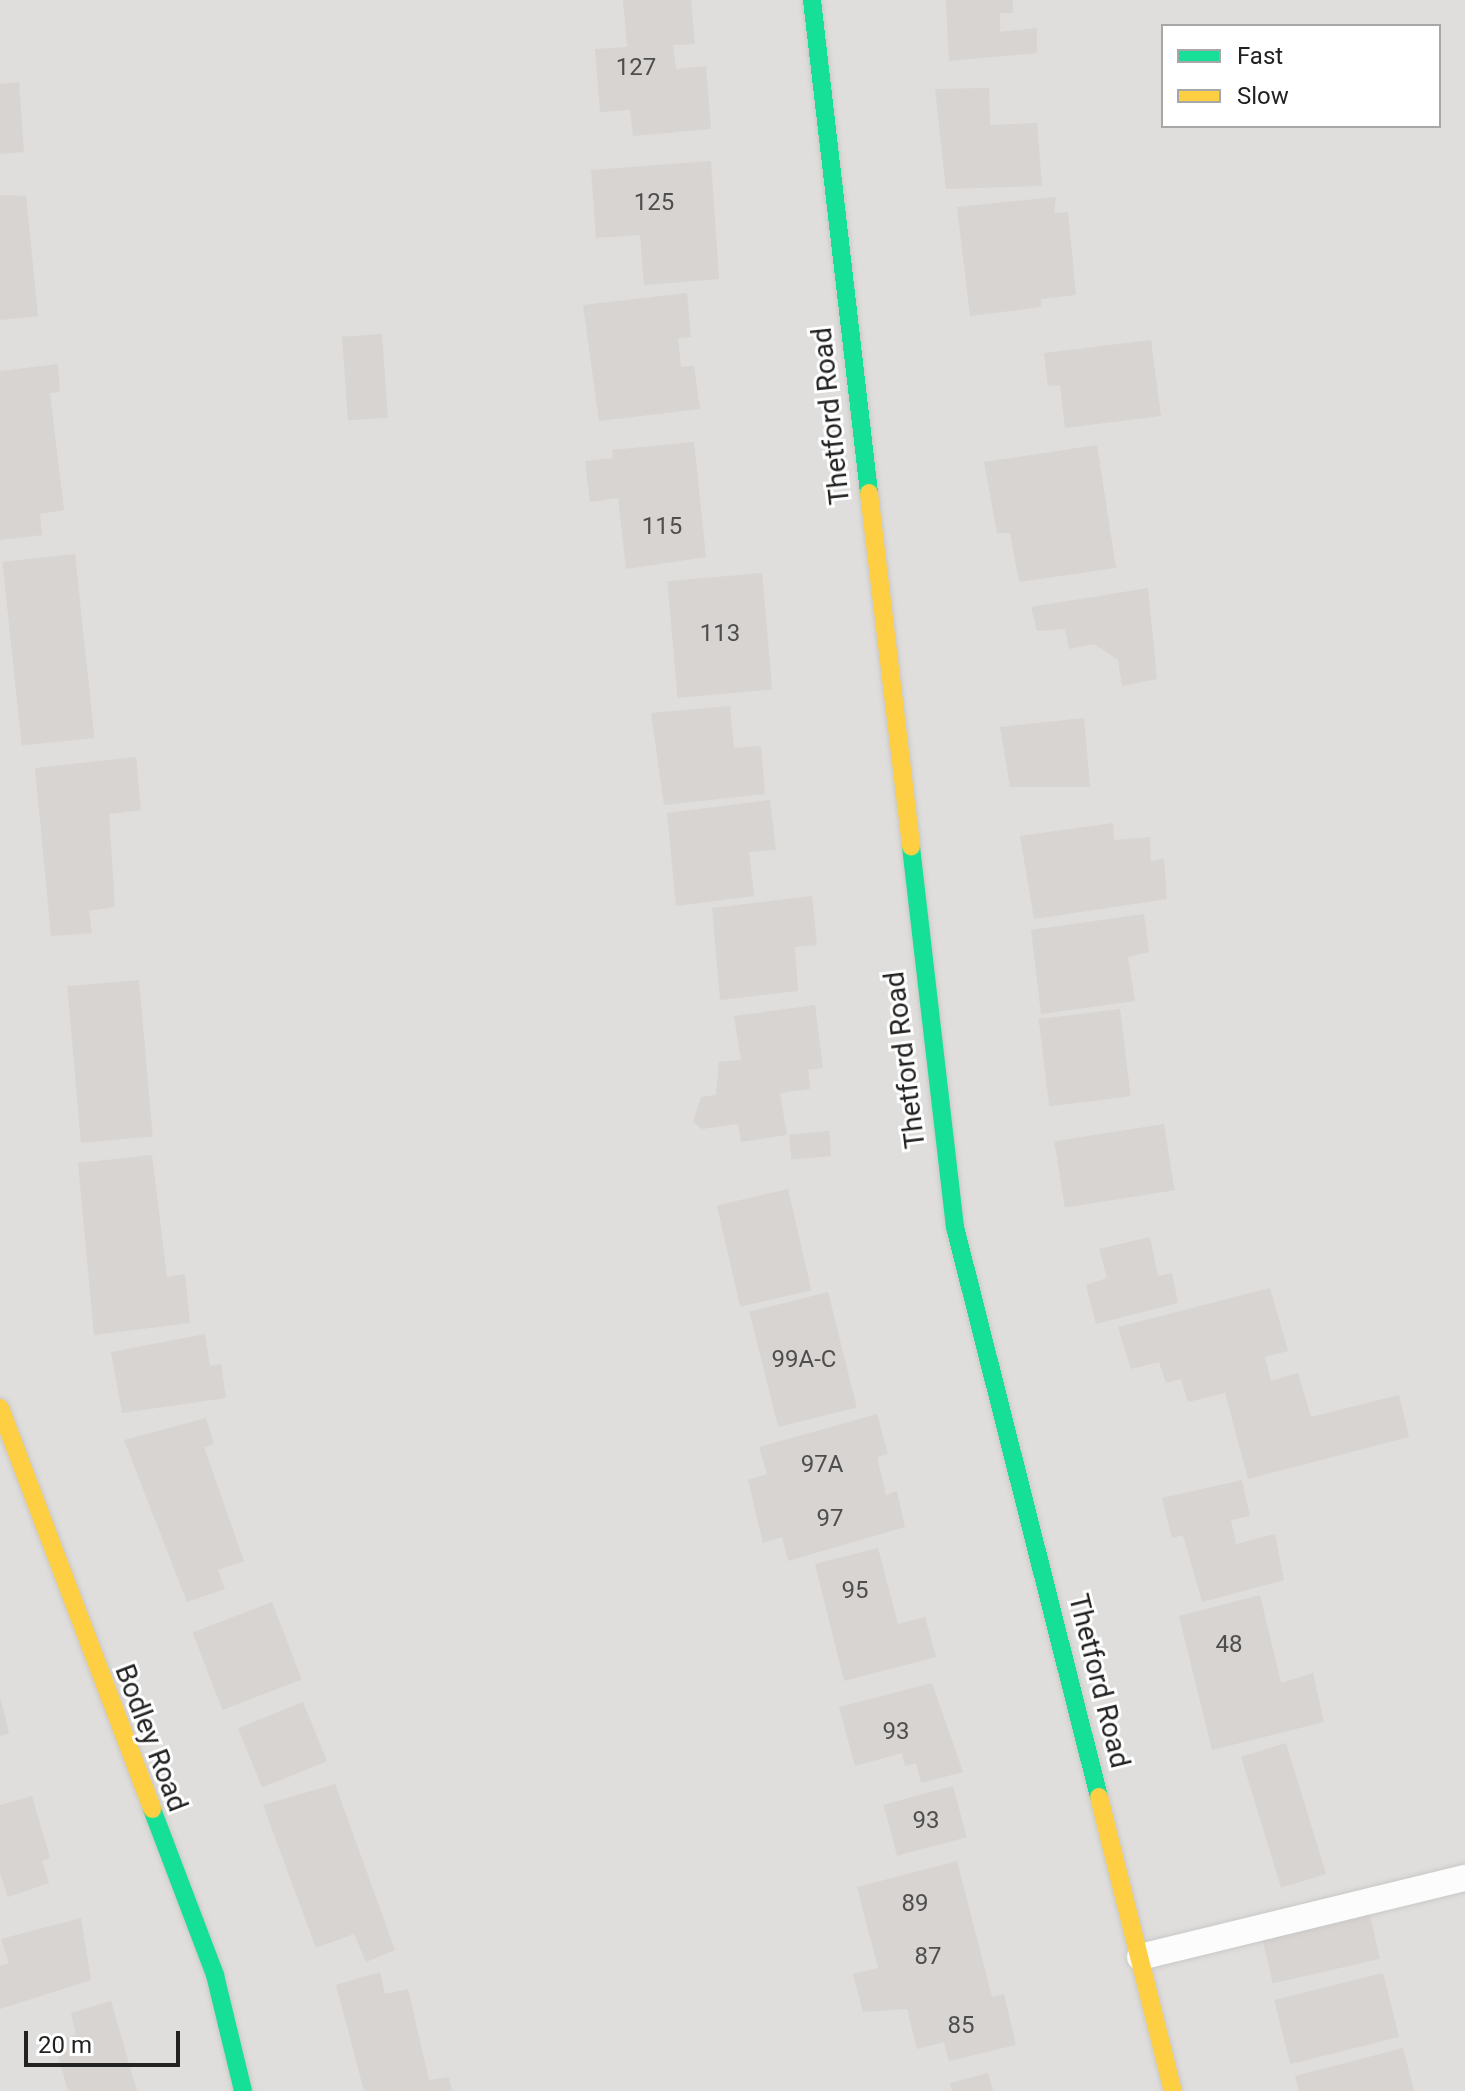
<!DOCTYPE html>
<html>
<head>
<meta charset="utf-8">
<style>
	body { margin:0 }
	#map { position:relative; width:1465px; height:2091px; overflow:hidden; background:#f0eeeb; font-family:Roboto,sans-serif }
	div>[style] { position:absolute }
	.residential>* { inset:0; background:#dfdedc }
	.building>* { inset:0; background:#d7d4d2; transform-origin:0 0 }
	.roads { filter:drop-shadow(0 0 2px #c9c8c7) drop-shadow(0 0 2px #c9c8c7) }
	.lane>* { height:26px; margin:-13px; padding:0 13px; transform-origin:13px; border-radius:13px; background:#fdfcfc }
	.fast>* { height:18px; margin:-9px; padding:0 9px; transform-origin:9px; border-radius:9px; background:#16e098 }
	.slow>* { height:18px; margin:-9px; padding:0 9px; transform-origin:9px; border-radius:9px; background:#ffcf43 }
	span { translate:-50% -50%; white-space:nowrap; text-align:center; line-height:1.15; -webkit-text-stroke:6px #fff; paint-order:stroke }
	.number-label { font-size:24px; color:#4f4e4e }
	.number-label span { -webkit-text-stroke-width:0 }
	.street-label { font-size:28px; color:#222 }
	.legend { position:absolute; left:1161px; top:24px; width:280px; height:104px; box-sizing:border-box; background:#fff; border:2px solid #a7a7a7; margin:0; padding:10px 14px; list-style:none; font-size:24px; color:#222 }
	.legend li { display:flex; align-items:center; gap:16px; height:40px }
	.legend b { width:40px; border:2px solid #a7a7a7 }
	.scale { position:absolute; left:24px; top:2031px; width:156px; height:36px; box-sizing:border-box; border:4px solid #222; border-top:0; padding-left:10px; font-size:24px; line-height:28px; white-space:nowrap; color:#222; -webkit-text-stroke:6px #fff; paint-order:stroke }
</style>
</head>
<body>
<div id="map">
	<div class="residential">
		<i style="clip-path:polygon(evenodd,0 0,1465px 0,1465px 2091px,0 2091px,0 0,1163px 26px,1439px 26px,1439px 126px,1163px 126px,1163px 26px)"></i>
	</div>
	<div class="building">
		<i style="clip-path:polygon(623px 0,691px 0,695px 44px,673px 45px,676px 69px,706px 66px,711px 129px,633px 136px,630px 110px,600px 112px,595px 49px,627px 47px)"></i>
		<i style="clip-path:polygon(946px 0,1013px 0,1013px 13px,1000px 13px,1000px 32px,1037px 28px,1037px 53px,949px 61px)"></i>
		<i style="clip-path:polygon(19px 82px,24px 152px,0 154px,0 84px)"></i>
		<i style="clip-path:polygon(989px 88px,990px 125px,1037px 123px,1042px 186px,946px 189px,935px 89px)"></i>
		<i style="clip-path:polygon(711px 161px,719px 279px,644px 285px,640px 235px,596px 238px,591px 170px)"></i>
		<i style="clip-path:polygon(0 195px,26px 196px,38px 316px,0 320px)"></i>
		<i style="clip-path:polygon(1056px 197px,1054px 213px,1068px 212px,1076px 295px,1041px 299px,1041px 307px,970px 316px,957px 207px)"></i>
		<i style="clip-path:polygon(687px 293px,691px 337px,678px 338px,681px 367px,694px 366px,700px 409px,599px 421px,583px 305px)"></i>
		<i style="left:382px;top:334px;width:84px;height:40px;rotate:86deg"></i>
		<i style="clip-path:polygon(1151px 340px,1161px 416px,1065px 428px,1060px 385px,1048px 386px,1044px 353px)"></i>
		<i style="clip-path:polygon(58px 364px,60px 392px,50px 393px,64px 510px,40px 514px,42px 535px,0 540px,0 371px)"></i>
		<i style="clip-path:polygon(694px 442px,706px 557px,626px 569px,618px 498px,590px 502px,585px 461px,613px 458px,612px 450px)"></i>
		<i style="clip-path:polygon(1097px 445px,1116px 568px,1019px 582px,1010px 533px,997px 533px,984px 462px)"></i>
		<i style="left:75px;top:554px;width:185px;height:73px;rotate:84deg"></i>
		<i style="left:762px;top:573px;width:117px;height:95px;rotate:85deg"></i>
		<i style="clip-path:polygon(1148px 588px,1157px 679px,1122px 686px,1118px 660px,1094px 644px,1069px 649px,1065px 629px,1037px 631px,1031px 607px)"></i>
		<i style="clip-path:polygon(730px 706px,734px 748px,761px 746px,765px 794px,664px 805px,651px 713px)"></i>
		<i style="clip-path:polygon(1084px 718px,1090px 787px,1010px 787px,1000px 727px)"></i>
		<i style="clip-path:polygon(136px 757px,141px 810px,109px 814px,115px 907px,89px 911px,92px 933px,51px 936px,35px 768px)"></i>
		<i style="clip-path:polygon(770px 800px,776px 850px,749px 852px,754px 896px,676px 906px,667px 813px)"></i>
		<i style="clip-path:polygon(1113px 823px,1114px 840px,1150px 837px,1151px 861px,1164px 859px,1167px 899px,1034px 919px,1020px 836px)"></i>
		<i style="clip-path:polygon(812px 896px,817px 945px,795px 947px,798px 991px,720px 1000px,712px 908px)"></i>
		<i style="clip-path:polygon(1144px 914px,1149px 952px,1128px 957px,1135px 1001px,1041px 1014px,1031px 930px)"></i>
		<i style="left:139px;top:980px;width:157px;height:72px;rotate:85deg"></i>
		<i style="clip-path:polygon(815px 1005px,823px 1068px,808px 1070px,810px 1089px,780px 1093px,787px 1135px,741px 1142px,738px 1124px,702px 1129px,693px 1122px,701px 1097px,716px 1095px,719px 1062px,741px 1060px,734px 1016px)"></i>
		<i style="left:1120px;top:1009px;width:88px;height:82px;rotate:83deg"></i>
		<i style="left:1164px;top:1124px;width:67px;height:111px;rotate:81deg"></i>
		<i style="left:829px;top:1131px;width:25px;height:40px;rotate:85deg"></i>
		<i style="clip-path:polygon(152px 1155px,167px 1277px,185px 1274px,190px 1323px,94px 1335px,78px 1163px)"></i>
		<i style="left:788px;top:1189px;width:104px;height:73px;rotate:77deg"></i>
		<i style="clip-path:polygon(1150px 1237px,1158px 1276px,1172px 1273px,1178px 1303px,1096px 1324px,1086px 1285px,1107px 1278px,1099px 1249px)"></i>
		<i style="clip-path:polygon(1270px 1288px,1288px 1351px,1265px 1357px,1271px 1381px,1298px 1373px,1311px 1417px,1399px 1395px,1409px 1437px,1248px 1479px,1225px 1393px,1188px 1402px,1181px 1379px,1166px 1383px,1159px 1362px,1131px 1369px,1118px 1327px)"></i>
		<i style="left:828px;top:1292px;width:119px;height:81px;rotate:76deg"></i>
		<i style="clip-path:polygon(205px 1334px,210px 1366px,221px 1364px,226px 1398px,122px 1413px,111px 1352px)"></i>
		<i style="clip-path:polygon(877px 1414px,888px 1454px,877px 1457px,886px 1495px,897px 1491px,905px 1527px,788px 1561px,782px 1537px,763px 1543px,755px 1510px,748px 1480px,767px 1474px,759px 1447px)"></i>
		<i style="clip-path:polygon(206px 1418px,214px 1444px,204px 1447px,244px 1561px,218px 1570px,225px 1589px,187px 1602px,124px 1440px)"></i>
		<i style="clip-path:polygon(1242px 1480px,1250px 1516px,1231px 1520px,1236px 1544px,1275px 1534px,1284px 1580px,1202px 1602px,1183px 1535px,1172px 1538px,1162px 1498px)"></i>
		<i style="clip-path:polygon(878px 1548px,898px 1624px,925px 1617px,936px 1657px,844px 1681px,815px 1564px)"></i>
		<i style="clip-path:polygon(1260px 1595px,1281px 1683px,1313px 1673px,1324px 1722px,1212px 1750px,1179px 1616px)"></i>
		<i style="left:272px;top:1602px;width:83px;height:85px;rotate:69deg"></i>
		<i style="clip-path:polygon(932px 1683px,963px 1772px,921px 1783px,916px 1763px,905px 1766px,902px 1753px,855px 1766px,839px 1707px)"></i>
		<i style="clip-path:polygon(1px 1700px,9px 1733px,0 1736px,0 1701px)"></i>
		<i style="left:303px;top:1702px;width:64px;height:70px;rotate:68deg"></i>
		<i style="left:1286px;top:1743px;width:137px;height:47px;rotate:73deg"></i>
		<i style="clip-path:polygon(335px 1784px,395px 1950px,366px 1962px,354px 1934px,316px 1948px,263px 1805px)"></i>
		<i style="left:953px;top:1786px;width:53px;height:72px;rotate:75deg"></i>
		<i style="clip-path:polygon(32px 1796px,50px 1858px,42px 1861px,49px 1883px,8px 1897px,0 1873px,0 1805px)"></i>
		<i style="clip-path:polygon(957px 1861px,992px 1997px,1004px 1994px,1016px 2045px,949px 2061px,944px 2042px,917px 2049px,907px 2009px,863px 2012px,853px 1974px,878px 1968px,857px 1887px)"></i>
		<i style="left:1368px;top:1907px;width:53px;height:110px;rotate:77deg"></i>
		<i style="clip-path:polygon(81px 1918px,91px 1980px,0 2009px,0 1966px,9px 1963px,1px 1939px)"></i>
		<i style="clip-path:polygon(380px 1972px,385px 1994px,408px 1989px,429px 2080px,449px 2077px,452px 2091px,364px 2091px,336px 1985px)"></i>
		<i style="left:1383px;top:1973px;width:66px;height:112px;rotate:76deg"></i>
		<i style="clip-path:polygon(111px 2001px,137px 2091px,68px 2091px,54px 2041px,76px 2035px,71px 2013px)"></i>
		<i style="clip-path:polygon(1403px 2048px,1414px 2091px,1299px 2091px,1295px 2076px)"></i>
		<i style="clip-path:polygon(988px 2073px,993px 2091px,952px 2091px,950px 2083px)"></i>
	</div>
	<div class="roads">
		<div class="lane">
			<i style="left:1140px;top:1957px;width:334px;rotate:-13.7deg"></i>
		</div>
		<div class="fast">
			<i style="left:812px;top:0;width:496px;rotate:83.4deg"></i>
			<i style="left:911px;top:847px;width:383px;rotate:83.4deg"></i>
			<i style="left:955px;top:1227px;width:588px;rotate:75.82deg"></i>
			<i style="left:152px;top:1809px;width:178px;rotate:69.2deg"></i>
			<i style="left:215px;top:1975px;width:119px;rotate:76.4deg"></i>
		</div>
		<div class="slow">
			<i style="left:869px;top:493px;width:356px;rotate:83.2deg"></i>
			<i style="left:0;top:1408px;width:429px;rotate:69.2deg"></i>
			<i style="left:1099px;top:1797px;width:303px;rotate:75.9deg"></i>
		</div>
	</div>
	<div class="number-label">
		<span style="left:636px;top:68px">127</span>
		<span style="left:654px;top:203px">125</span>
		<span style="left:662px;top:527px">115</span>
		<span style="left:720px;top:634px">113</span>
		<span style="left:804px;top:1360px">99A-C</span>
		<span style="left:822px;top:1465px">97A</span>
		<span style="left:830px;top:1519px">97</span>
		<span style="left:855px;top:1591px">95</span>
		<span style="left:1229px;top:1645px">48</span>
		<span style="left:896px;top:1732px">93</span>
		<span style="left:926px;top:1821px">93</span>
		<span style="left:915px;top:1904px">89</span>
		<span style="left:928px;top:1957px">87</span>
		<span style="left:961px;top:2026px">85</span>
	</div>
	<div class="street-label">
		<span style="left:831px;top:416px;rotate:-96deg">Thetford Road</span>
		<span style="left:905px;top:1060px;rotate:-97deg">Thetford Road</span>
		<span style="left:1099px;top:1681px;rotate:76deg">Thetford Road</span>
		<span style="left:151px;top:1738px;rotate:69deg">Bodley Road</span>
	</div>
	<ul class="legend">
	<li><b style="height:10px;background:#16e098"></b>Fast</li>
	<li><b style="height:10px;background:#ffcf43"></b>Slow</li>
	</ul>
	<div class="scale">20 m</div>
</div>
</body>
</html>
